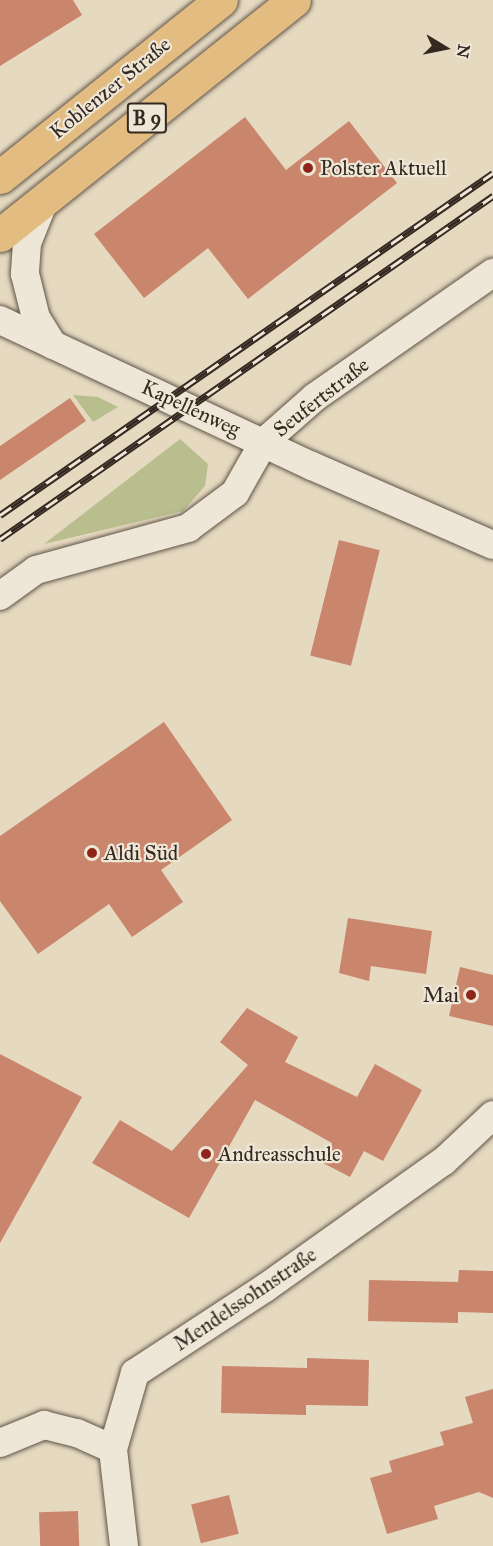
<!DOCTYPE html>
<html>
<head>
<meta charset="utf-8">
<style>
	body { margin:0 }
	#map { position:relative; width:493px; height:1546px; overflow:hidden; background:#e5d9c0; font-family:"IM FELL Great Primer",serif }
	div>[style] { position:absolute }
	.green>* { inset:0; background:#b9be8f }
	.building>* { inset:0; background:#c9866d; transform-origin:0 0 }
	.roads { filter:drop-shadow(0 0 2px #605449) drop-shadow(0 0 2px #605449) }
	.minor>* { height:28px; margin:-14px; padding:0 14px; transform-origin:14px; border-radius:14px; background:#eee6d6 }
	.major>* { height:33px; margin:-16.5px; padding:0 16.5px; transform-origin:16.5px; border-radius:16.5px; background:#e2bc80 }
	.rail>* { height:7px; margin-top:-3.5px; transform-origin:0; background:repeating-linear-gradient(90deg,#eee6d6 0 14px,#342821 0 28px); box-sizing:border-box; border-block:2px solid #342821 }
	.dots>* { width:16px; height:16px; translate:-50% -50%; box-sizing:border-box; border:3px solid #eee6d6; border-radius:50% }
	span { translate:-50% -50%; white-space:nowrap; text-align:center; line-height:1.15; -webkit-text-stroke:4.5px #eee6d6; paint-order:stroke }
	.shield-label span { padding:2px 4px; background:#eee6d6; border:2px solid; border-radius:4px; -webkit-text-stroke-width:0 }
	.shield-label { font-size:20px; color:#342821; font-weight:700 }
	.street-label { font-size:21px; color:#342821 }
	.poi-label { font-size:21px; color:#342821 }
	.left { translate:0 -50%; text-align:left }
	.right { translate:-100% -50%; text-align:right }
	.north { position:absolute; left:415px; top:18px; width:60px; height:60px; -webkit-text-stroke:4px #eee6d6; paint-order:stroke; rotate:100deg; font-size:16px; font-weight:700; line-height:24px; text-align:center; color:#342821 }
	.north::after { content:''; display:block; margin:auto; width:21px; height:27px; background:#342821; clip-path:polygon(50% 0,100% 100%,50% 72%,0 100%) }
</style>
</head>
<body>
<div id="map">
	<div class="green">
		<i style="clip-path:polygon(73px 395px,98px 397px,118px 407px,93px 422px)"></i>
		<i style="clip-path:polygon(180px 439px,208px 464px,205px 486px,183px 511px,44px 544px)"></i>
	</div>
	<div class="building">
		<i style="clip-path:polygon(0 0,73px 0,82px 15px,0 66px)"></i>
		<i style="clip-path:polygon(245px 117px,286px 170px,349px 121px,397px 183px,248px 299px,208px 248px,144px 298px,94px 234px)"></i>
		<i style="clip-path:polygon(70px 398px,86px 421px,0 480px,0 446px)"></i>
		<i style="left:339px;top:540px;width:42px;height:119px;rotate:14deg"></i>
		<i style="clip-path:polygon(164px 722px,232px 820px,161px 870px,183px 902px,132px 937px,109px 904px,38px 954px,0 901px,0 836px)"></i>
		<i style="clip-path:polygon(348px 918px,432px 931px,426px 974px,371px 966px,369px 981px,339px 973px)"></i>
		<i style="clip-path:polygon(460px 967px,493px 975px,493px 1026px,449px 1016px)"></i>
		<i style="clip-path:polygon(247px 1008px,298px 1037px,285px 1062px,357px 1097px,375px 1064px,422px 1090px,383px 1161px,364px 1151px,350px 1177px,321px 1162px,332px 1143px,255px 1100px,189px 1218px,92px 1163px,120px 1120px,172px 1151px,248px 1065px,220px 1042px)"></i>
		<i style="clip-path:polygon(0 1054px,82px 1097px,0 1243px)"></i>
		<i style="clip-path:polygon(459px 1270px,493px 1271px,493px 1313px,458px 1312px,458px 1323px,368px 1321px,369px 1280px,458px 1282px)"></i>
		<i style="clip-path:polygon(307px 1358px,369px 1360px,368px 1406px,306px 1405px,306px 1415px,221px 1413px,222px 1366px,307px 1368px)"></i>
		<i style="clip-path:polygon(493px 1389px,493px 1498px,479px 1492px,434px 1506px,438px 1519px,387px 1534px,370px 1478px,392px 1472px,389px 1461px,444px 1445px,440px 1432px,473px 1423px,465px 1397px)"></i>
		<i style="left:229px;top:1495px;width:40px;height:39px;rotate:76deg"></i>
		<i style="left:78px;top:1511px;width:35px;height:39px;rotate:88deg"></i>
	</div>
	<div class="roads">
		<div class="minor">
			<i style="left:44px;top:201px;width:45px;rotate:112deg"></i>
			<i style="left:27px;top:243px;width:31px;rotate:94deg"></i>
			<i style="left:25px;top:274px;width:45px;rotate:76deg"></i>
			<i style="left:36px;top:318px;width:32px;rotate:58deg"></i>
			<i style="left:0;top:320px;width:344px;rotate:25.1deg"></i>
			<i style="left:312px;top:466px;width:197px;rotate:23.6deg"></i>
			<i style="left:0;top:596px;width:44px;rotate:-35.8deg"></i>
			<i style="left:36px;top:570px;width:158px;rotate:-15.4deg"></i>
			<i style="left:188px;top:528px;width:59px;rotate:-36.7deg"></i>
			<i style="left:235px;top:493px;width:59px;rotate:-60.4deg"></i>
			<i style="left:264px;top:442px;width:68px;rotate:-41.4deg"></i>
			<i style="left:315px;top:397px;width:217px;rotate:-34.9deg"></i>
			<i style="left:0;top:1443px;width:48px;rotate:-22.2deg"></i>
			<i style="left:44px;top:1425px;width:34px;rotate:14deg"></i>
			<i style="left:77px;top:1433px;width:39px;rotate:24deg"></i>
			<i style="left:124px;top:1546px;width:98px;rotate:-96.5deg"></i>
			<i style="left:113px;top:1449px;width:79px;rotate:-73.9deg"></i>
			<i style="left:135px;top:1373px;width:155px;rotate:-33.2deg"></i>
			<i style="left:265px;top:1288px;width:219px;rotate:-35.4deg"></i>
			<i style="left:444px;top:1161px;width:67px;rotate:-43.2deg"></i>
		</div>
		<div class="major">
			<i style="left:0;top:177px;width:283px;rotate:-38.7deg"></i>
			<i style="left:0;top:235px;width:376px;rotate:-38.6deg"></i>
		</div>
	</div>
	<div class="rail">
		<i style="left:0;top:515px;width:600px;rotate:-34.75deg"></i>
		<i style="left:0;top:539px;width:601px;rotate:-34.83deg"></i>
	</div>
	<div class="dots">
		<i style="left:308px;top:168px;background:#8f2418"></i>
		<i style="left:92px;top:853px;background:#8f2418"></i>
		<i style="left:471px;top:995px;background:#8f2418"></i>
		<i style="left:206px;top:1154px;background:#8f2418"></i>
	</div>
	<div class="shield-label">
		<span style="left:147px;top:118px">B 9</span>
	</div>
	<div class="street-label">
		<span style="left:110px;top:88px;rotate:-39deg">Koblenzer Straße</span>
		<span style="left:321px;top:397px;rotate:-38deg">Seufertstraße</span>
		<span style="left:191px;top:408px;rotate:25deg">Kapellenweg</span>
		<span style="left:245px;top:1299px;rotate:-34deg">Mendelssohnstraße</span>
	</div>
	<div class="poi-label">
		<span class="left" style="left:320px;top:168px">Polster Aktuell</span>
		<span class="left" style="left:104px;top:853px">Aldi Süd</span>
		<span class="right" style="left:459px;top:995px">Mai</span>
		<span class="left" style="left:218px;top:1154px">Andreasschule</span>
	</div>
	<div class="north">N</div>
</div>
</body>
</html>
